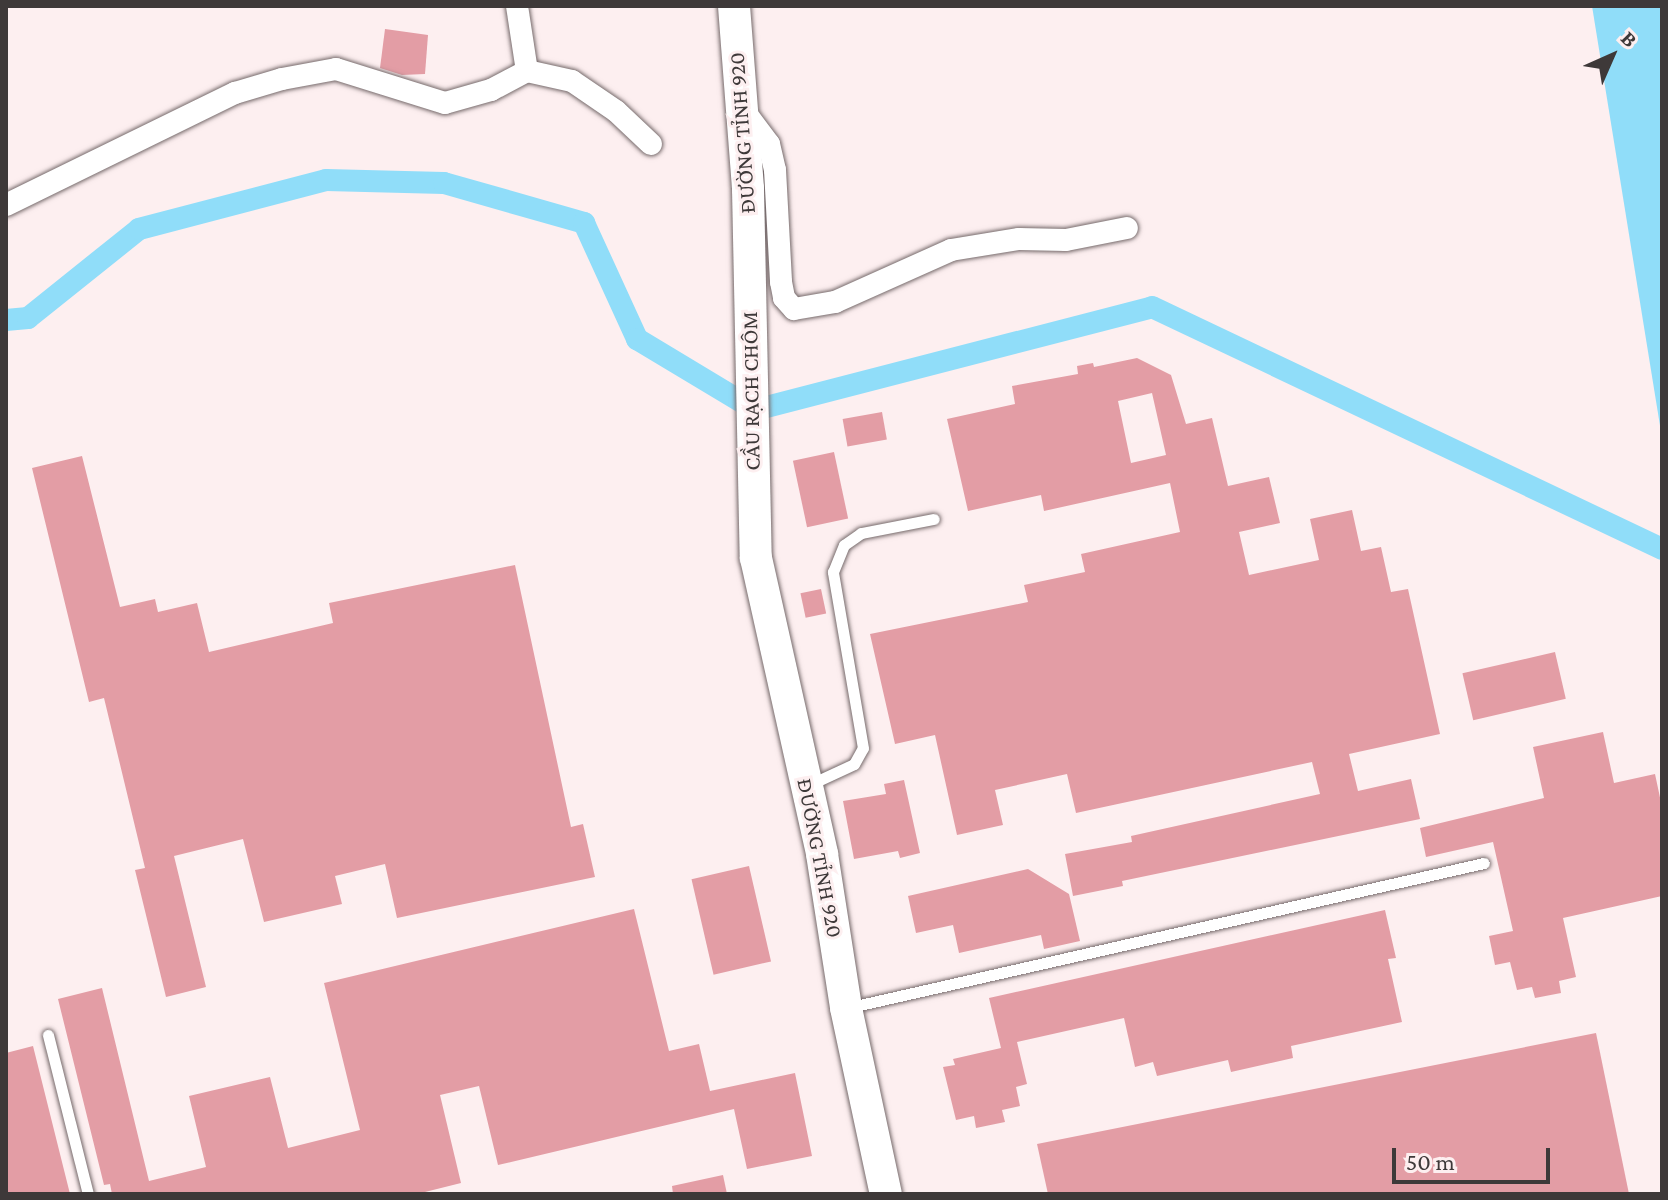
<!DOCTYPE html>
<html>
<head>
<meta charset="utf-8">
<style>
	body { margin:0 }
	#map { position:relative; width:1668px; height:1200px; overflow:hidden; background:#fdeff0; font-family:"Crimson Pro",serif }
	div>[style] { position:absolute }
	.water>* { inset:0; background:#90ddf9 }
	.canal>* { height:22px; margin:-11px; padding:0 11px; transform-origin:11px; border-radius:11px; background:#90ddf9 }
	.building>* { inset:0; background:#e39da5; transform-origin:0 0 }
	.roads { filter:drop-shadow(0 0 2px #766a6b) drop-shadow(0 0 2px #766a6b) }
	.service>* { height:11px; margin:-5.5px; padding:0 5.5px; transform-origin:5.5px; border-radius:5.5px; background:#fff }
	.minor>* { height:22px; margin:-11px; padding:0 11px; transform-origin:11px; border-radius:11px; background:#fff }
	.secondary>* { height:32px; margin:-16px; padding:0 16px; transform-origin:16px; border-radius:16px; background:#fff }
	span { translate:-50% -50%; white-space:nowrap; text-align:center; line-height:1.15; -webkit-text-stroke:6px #fdeff0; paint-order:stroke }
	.street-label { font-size:22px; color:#3e3939 }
	.frame { position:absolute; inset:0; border:8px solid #3e3939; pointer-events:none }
	.north { position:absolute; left:1572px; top:16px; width:80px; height:80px; -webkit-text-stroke:6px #fdeff0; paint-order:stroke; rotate:45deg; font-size:22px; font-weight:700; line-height:32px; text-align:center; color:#3e3939 }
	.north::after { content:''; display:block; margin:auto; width:28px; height:36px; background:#3e3939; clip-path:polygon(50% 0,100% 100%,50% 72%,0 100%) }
	.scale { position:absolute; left:1392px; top:1148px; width:158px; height:36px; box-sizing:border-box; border:4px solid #3e3939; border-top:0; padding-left:10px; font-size:24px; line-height:28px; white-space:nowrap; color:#3e3939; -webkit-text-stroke:6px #fdeff0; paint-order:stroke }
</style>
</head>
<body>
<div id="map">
	<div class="water">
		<i style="clip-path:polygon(1592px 6px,1662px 6px,1662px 438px)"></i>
	</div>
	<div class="canal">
		<i style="left:6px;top:320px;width:22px;rotate:-5deg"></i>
		<i style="left:28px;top:318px;width:142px;rotate:-38.7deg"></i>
		<i style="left:139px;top:229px;width:193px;rotate:-14.7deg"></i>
		<i style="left:326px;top:180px;width:118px;rotate:1.5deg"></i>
		<i style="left:444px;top:183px;width:146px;rotate:15.9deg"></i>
		<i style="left:584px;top:223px;width:128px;rotate:65.4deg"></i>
		<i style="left:637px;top:339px;width:138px;rotate:31deg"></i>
		<i style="left:755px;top:410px;width:410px;rotate:-14.5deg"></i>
		<i style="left:1152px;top:307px;width:565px;rotate:25.38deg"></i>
	</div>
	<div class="building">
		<i style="clip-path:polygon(385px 29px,428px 35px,425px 74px,402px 75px,380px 68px)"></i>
		<i style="clip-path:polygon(evenodd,1137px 358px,1171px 375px,1186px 424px,1212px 418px,1228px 486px,1269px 477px,1280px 523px,1239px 532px,1249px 575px,1319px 560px,1310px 519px,1352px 510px,1361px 551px,1381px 547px,1391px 592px,1408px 589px,1440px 734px,1349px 754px,1358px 791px,1411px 779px,1420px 819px,1122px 881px,1123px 886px,1073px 896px,1065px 854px,1132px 842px,1131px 836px,1320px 794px,1312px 762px,1076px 813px,1067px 774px,995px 790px,1003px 825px,957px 835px,935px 735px,895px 744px,870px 634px,1028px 602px,1024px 585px,1085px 572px,1081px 554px,1180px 532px,1170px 483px,1044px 511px,1041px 495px,968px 511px,947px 419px,1015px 404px,1012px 386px,1078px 374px,1077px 366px,1093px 363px,1094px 367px,1137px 358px,1152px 393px,1166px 455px,1131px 463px,1118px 401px,1152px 393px)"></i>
		<i style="left:882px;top:412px;width:28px;height:40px;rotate:80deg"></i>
		<i style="left:834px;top:452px;width:68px;height:42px;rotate:78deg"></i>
		<i style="clip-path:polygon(82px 456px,120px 607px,155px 599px,158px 612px,197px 603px,209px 652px,333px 623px,329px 603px,515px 565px,571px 827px,583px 824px,595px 877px,397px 918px,385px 864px,335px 876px,342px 904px,264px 922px,243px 839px,174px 856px,206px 987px,166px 997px,135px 870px,145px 868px,104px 698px,89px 702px,32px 468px)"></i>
		<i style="left:821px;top:589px;width:25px;height:21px;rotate:78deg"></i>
		<i style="left:1555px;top:652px;width:48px;height:95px;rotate:77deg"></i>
		<i style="clip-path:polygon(1603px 732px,1614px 783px,1655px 774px,1662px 807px,1662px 896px,1563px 918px,1576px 977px,1559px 981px,1561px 993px,1535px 998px,1532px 987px,1517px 990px,1510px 962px,1495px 965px,1489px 936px,1513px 931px,1493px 842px,1426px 857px,1420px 828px,1544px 798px,1533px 747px)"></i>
		<i style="clip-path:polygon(904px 780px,920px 853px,900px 858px,898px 851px,854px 859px,843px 801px,886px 794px,884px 784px)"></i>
		<i style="left:749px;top:866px;width:98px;height:59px;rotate:77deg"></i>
		<i style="clip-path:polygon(1028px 869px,1069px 894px,1080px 941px,1044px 949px,1041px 935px,959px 953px,953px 925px,916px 933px,908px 896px)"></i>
		<i style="clip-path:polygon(634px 909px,669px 1051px,699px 1044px,710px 1091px,795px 1073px,812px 1156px,747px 1169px,734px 1109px,498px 1165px,479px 1086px,440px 1095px,461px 1183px,417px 1194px,112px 1194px,110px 1184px,104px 1185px,58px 999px,102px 988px,149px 1181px,206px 1167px,189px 1096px,270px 1077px,288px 1148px,360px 1130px,324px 983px)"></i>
		<i style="clip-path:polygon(1385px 910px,1396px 958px,1388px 959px,1402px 1022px,1291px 1046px,1293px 1058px,1231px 1072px,1228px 1060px,1157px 1076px,1153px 1062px,1135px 1067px,1124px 1018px,1017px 1042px,1027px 1084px,1016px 1087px,1020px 1106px,1002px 1110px,1005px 1122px,976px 1128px,974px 1116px,956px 1120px,943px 1067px,955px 1065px,953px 1059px,1001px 1048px,989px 998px)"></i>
		<i style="clip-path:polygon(1596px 1033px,1629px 1194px,1048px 1194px,1037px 1144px)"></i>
		<i style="clip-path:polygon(33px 1046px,70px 1194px,6px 1194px,6px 1053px)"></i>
		<i style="clip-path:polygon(723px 1175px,727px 1194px,673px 1194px,672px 1186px)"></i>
	</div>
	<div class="roads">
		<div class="service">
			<i style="left:811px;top:784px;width:47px;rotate:-24.9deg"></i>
			<i style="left:854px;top:764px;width:18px;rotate:-61deg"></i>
			<i style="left:863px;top:748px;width:179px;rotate:-99.7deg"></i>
			<i style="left:833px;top:572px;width:29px;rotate:-68deg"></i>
			<i style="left:844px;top:545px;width:21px;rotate:-35deg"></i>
			<i style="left:861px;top:533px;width:74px;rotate:-10.9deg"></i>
			<i style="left:851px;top:1007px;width:649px;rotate:-12.82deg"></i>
			<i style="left:48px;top:1035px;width:164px;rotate:75.9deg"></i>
		</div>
		<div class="minor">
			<i style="left:517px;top:6px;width:66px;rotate:81.3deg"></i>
			<i style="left:742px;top:108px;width:45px;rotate:53.1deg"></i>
			<i style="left:769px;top:144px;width:27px;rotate:77deg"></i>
			<i style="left:775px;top:170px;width:112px;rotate:86.9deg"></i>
			<i style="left:781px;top:282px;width:16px;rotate:79deg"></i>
			<i style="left:784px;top:298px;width:15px;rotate:48deg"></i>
			<i style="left:794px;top:309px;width:42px;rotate:-9.7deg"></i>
			<i style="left:835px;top:302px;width:127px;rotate:-24.1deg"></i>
			<i style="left:951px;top:250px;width:69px;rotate:-9.2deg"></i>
			<i style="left:1019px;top:239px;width:47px;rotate:1.2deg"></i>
			<i style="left:1066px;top:240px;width:62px;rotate:-11.1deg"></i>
			<i style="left:6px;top:205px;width:255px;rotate:-26.1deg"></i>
			<i style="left:235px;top:93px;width:49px;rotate:-16.6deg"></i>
			<i style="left:282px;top:79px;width:55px;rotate:-10.5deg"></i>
			<i style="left:336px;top:69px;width:114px;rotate:17.3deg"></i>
			<i style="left:445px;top:103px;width:48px;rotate:-15.8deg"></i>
			<i style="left:491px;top:90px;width:41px;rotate:-27.8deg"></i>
			<i style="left:527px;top:71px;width:46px;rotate:12.5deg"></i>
			<i style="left:572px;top:81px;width:53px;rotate:34.3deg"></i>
			<i style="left:616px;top:111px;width:48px;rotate:43.3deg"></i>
		</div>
		<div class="secondary">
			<i style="left:734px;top:6px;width:184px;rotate:85.6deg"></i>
			<i style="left:748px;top:189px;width:369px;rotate:88.8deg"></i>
			<i style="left:756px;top:558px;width:303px;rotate:77.4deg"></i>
			<i style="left:822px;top:854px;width:156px;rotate:81.1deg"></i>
			<i style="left:846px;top:1008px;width:190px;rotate:77.9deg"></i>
		</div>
	</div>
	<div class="street-label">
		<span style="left:742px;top:133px;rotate:-94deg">ĐƯỜNG TỈNH 920</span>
		<span style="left:751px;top:391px;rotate:-91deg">CẦU RẠCH CHÔM</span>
		<span style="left:820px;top:858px;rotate:79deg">ĐƯỜNG TỈNH 920</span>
	</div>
	<div class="frame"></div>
	<div class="north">B</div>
	<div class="scale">50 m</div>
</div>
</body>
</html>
